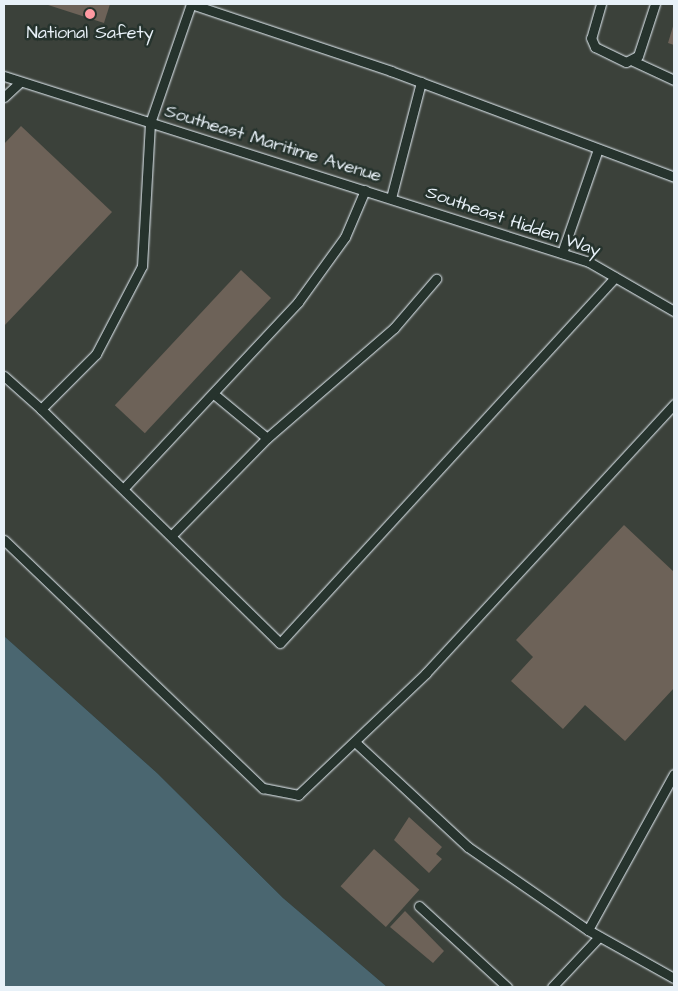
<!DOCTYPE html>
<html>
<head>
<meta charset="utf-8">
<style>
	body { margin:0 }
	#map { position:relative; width:678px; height:991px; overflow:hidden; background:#26332d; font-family:"Architects Daughter",sans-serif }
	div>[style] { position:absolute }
	.built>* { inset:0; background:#3b413a }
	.water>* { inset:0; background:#4a6670 }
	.building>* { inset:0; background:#6d6258; transform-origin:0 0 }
	.roads { filter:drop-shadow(0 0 1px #e8f1f8) drop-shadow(0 0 1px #e8f1f8) }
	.service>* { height:9px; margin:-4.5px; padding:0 4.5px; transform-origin:4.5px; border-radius:4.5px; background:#26332d }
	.dots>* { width:14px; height:14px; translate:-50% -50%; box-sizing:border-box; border:2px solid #26332d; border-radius:50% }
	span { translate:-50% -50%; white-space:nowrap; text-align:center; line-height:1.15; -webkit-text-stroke:5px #26332d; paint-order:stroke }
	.poi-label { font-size:18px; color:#e8f1f8 }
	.street-label { font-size:18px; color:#e8f1f8 }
	.frame { position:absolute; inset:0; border:5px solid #e8f1f8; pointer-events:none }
</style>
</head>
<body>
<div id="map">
	<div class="built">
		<i style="clip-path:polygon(4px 4px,674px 4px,674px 987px,387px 987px,283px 898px,157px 773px,4px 636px)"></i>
	</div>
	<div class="water">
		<i style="clip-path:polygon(4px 636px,157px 773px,283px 898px,387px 987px,4px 987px)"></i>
	</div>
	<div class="building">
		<i style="clip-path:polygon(45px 4px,110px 4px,104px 23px)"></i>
		<i style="clip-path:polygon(674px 23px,674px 45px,668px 43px)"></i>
		<i style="clip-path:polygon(21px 126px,112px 212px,4px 326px,4px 144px)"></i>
		<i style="left:241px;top:270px;width:41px;height:185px;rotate:43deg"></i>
		<i style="clip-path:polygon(624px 525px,674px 572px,674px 688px,625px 741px,585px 705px,563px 729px,511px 681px,533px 657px,516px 640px)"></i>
		<i style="clip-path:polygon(409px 817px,442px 847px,436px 854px,442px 859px,429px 873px,394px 840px)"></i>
		<i style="left:374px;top:849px;width:61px;height:50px;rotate:42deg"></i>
		<i style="clip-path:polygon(405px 911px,444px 951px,433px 963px,390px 927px)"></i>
	</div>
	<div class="roads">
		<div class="service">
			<i style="left:191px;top:4px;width:211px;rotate:18.5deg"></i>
			<i style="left:391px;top:71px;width:302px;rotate:20.5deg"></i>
			<i style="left:601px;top:4px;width:35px;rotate:106deg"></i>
			<i style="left:591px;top:38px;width:10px;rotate:66deg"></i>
			<i style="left:595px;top:47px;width:34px;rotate:26deg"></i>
			<i style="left:626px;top:62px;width:13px;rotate:-27deg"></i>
			<i style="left:638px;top:56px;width:55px;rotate:-71.9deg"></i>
			<i style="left:633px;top:61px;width:45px;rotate:24.9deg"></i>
			<i style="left:4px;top:76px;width:614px;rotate:17.64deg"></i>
			<i style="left:589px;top:262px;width:98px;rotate:30deg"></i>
			<i style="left:4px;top:97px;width:22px;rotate:-43deg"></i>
			<i style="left:391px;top:198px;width:120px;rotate:-75.5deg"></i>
			<i style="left:562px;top:253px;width:110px;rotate:-70.9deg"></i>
			<i style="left:4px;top:376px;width:50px;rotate:41.7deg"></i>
			<i style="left:41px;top:409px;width:78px;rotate:-45deg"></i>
			<i style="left:96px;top:354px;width:99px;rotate:-62.4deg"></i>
			<i style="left:142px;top:266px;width:143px;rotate:-86.8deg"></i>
			<i style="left:150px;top:123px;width:126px;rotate:-71deg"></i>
			<i style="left:215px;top:395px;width:67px;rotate:39.6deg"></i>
			<i style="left:41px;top:409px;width:334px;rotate:44.4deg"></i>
			<i style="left:280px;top:643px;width:496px;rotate:-47.5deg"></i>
			<i style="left:124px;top:488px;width:255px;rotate:-46.9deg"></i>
			<i style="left:298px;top:302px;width:80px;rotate:-54.1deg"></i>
			<i style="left:345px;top:237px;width:51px;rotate:-66.9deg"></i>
			<i style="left:172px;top:535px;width:136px;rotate:-45.6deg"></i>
			<i style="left:267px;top:438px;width:168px;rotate:-40.9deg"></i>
			<i style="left:394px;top:328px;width:65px;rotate:-49.4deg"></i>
			<i style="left:4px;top:540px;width:359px;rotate:43.8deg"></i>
			<i style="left:263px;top:788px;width:36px;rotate:11deg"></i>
			<i style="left:298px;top:795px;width:177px;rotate:-43.6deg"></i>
			<i style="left:426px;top:673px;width:366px;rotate:-47.3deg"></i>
			<i style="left:355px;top:742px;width:154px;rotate:42.9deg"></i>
			<i style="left:468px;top:847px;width:146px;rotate:34.7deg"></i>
			<i style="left:674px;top:774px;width:178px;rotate:118.9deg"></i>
			<i style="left:588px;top:930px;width:98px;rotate:29.2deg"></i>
			<i style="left:419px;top:906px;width:120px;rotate:42.6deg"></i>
			<i style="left:552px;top:987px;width:69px;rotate:-46.8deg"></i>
		</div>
	</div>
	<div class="dots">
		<i style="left:90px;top:14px;background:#ff9aa2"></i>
	</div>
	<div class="poi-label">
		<span style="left:90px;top:33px">National Safety</span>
	</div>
	<div class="street-label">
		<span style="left:273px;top:144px;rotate:17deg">Southeast Maritime Avenue</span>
		<span style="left:513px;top:222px;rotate:19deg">Southeast Hidden Way</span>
	</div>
	<div class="frame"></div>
</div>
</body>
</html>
